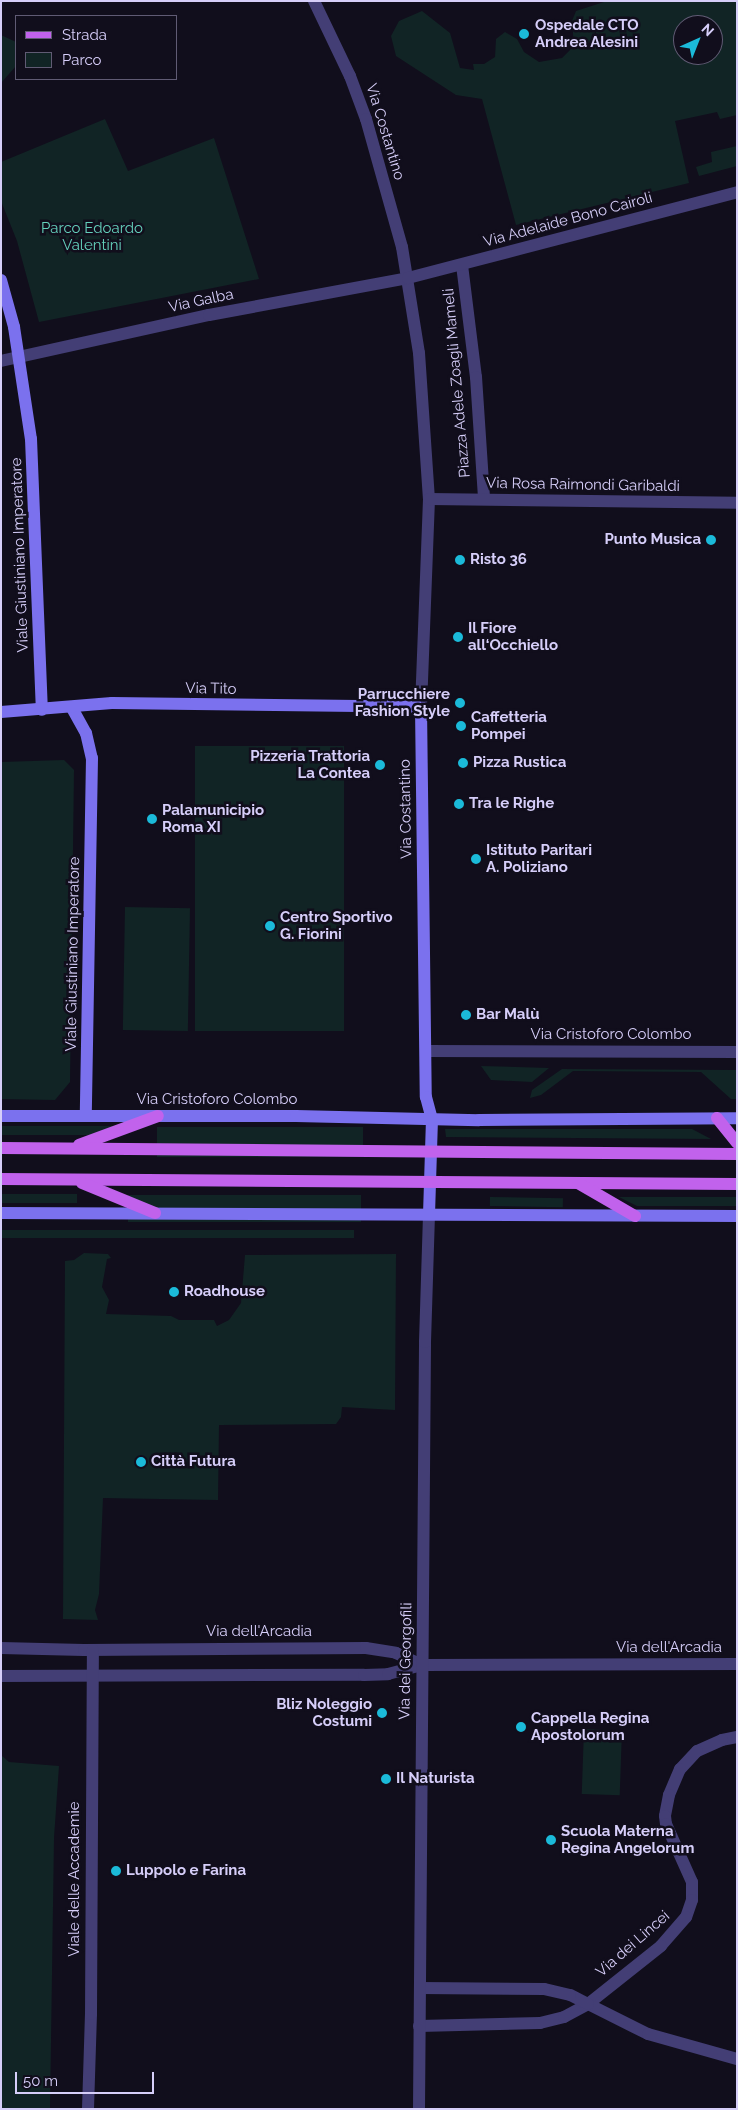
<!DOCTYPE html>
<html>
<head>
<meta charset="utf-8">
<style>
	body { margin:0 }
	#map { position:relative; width:738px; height:2110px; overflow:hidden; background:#110e1c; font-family:Raleway,sans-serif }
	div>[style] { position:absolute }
	.green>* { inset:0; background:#112425; transform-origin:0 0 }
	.street>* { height:12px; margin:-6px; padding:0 6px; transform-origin:6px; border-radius:6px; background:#433e75 }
	.secondary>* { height:12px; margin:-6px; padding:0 6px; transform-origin:6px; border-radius:6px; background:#7b71ee }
	.primary>* { height:12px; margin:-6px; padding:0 6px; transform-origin:6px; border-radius:6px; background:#c162ec }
	.dots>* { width:14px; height:14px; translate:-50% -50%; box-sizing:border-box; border:2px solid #110e1c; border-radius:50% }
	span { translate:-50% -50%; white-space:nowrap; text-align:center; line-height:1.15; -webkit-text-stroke:5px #110e1c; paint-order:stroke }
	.poi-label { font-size:15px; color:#d6cef9; font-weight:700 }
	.left { translate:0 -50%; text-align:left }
	.right { translate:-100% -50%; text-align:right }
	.street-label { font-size:15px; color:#d6cef9 }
	.park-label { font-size:15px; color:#64cfbb }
	.frame { position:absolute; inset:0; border:2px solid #d6cef9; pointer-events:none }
	.legend { position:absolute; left:15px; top:15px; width:162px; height:65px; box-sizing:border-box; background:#110e1c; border:1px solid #605b74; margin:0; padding:6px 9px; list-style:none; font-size:15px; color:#d6cef9 }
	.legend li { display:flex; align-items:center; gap:10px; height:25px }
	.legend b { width:25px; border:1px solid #605b74 }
	.north { position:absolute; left:673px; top:15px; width:50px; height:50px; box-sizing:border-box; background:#110e1c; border:1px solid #605b74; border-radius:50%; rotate:44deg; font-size:14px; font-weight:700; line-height:20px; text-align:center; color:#d6cef9 }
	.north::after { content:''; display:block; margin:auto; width:18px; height:22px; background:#1bbad9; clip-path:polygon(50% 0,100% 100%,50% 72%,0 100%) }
	.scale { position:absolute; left:15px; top:2072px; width:139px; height:22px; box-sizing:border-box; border:2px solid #d6cef9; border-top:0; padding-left:6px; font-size:15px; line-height:18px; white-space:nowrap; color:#d6cef9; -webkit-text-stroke:4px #110e1c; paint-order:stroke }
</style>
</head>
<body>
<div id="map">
	<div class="green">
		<i style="clip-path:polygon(evenodd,607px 1px,737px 1px,737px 115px,720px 119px,717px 112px,675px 121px,689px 183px,516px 225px,482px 99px,456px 95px,396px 56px,391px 36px,399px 21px,422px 11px,450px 33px,460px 68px,474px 70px,473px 64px,484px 64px,495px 57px,496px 39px,505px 32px,517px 39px,524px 52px,539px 62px,562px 58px,574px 46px,572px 21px,576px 11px,607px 1px,683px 25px,713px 25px,713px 55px,683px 55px,683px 25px)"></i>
		<i style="clip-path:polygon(1px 35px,16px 42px,16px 66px,1px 83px)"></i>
		<i style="clip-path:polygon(105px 119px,128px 171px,214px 138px,259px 279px,39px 322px,17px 241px,1px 201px,1px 162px)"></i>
		<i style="clip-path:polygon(737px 146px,737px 166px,699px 176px,696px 167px,712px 162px,711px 152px)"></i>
		<i style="left:195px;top:746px;width:149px;height:285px"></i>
		<i style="clip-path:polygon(64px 760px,74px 770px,70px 1082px,55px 1100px,1px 1099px,1px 762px)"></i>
		<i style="left:125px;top:907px;width:65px;height:123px;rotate:1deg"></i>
		<i style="clip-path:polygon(481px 1066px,549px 1068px,532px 1082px,491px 1080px)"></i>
		<i style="clip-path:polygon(562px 1069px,737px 1070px,737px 1099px,731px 1099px,701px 1072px,573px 1071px,541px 1095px,530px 1098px,532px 1090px)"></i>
		<i style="clip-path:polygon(1px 1126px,121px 1126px,90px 1135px,1px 1135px)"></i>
		<i style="left:157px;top:1127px;width:206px;height:30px"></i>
		<i style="clip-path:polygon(445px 1129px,692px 1129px,711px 1139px,446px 1137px)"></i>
		<i style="left:77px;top:1194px;width:9px;height:76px;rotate:90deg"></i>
		<i style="left:128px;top:1195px;width:233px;height:27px"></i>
		<i style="left:490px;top:1197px;width:73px;height:9px;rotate:1deg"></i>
		<i style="clip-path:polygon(619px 1197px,737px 1197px,737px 1206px,637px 1206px)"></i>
		<i style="left:1px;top:1230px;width:353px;height:8px"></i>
		<i style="clip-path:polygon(84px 1253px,108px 1254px,111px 1258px,107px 1259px,102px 1287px,109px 1300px,106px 1314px,171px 1316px,179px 1320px,214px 1320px,217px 1326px,229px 1320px,241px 1303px,245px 1255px,396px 1254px,395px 1410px,342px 1407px,341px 1417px,336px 1424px,219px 1425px,218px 1500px,103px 1498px,99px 1594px,95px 1610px,98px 1620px,63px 1619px,65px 1261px,74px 1260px)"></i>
		<i style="left:584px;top:1729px;width:38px;height:65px;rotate:2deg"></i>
		<i style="clip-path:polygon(1px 1755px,9px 1762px,59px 1766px,54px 1838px,50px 2109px,1px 2109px)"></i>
	</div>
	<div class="street">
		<i style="left:314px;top:1px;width:83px;rotate:64.4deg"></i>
		<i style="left:350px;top:76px;width:46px;rotate:69.6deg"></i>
		<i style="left:366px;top:119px;width:133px;rotate:74.3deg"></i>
		<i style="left:402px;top:247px;width:107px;rotate:80.9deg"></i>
		<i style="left:419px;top:353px;width:146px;rotate:86.1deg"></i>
		<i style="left:429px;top:499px;width:208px;rotate:92.2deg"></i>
		<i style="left:462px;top:265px;width:113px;rotate:82.9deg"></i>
		<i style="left:476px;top:377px;width:122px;rotate:86.2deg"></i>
		<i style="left:1px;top:361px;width:213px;rotate:-12.5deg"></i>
		<i style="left:209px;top:315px;width:202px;rotate:-10.5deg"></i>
		<i style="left:408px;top:278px;width:340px;rotate:-14.6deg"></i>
		<i style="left:429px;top:499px;width:308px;rotate:0.7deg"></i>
		<i style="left:426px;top:1051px;width:311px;rotate:0.2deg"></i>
		<i style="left:1px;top:1648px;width:83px;rotate:1.4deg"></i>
		<i style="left:84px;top:1650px;width:282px;rotate:-0.4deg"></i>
		<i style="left:366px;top:1648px;width:30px;rotate:9deg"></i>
		<i style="left:396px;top:1653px;width:29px;rotate:25deg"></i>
		<i style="left:1px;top:1676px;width:363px;rotate:-0.2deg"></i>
		<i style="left:364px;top:1675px;width:24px;rotate:-2deg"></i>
		<i style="left:388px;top:1674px;width:35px;rotate:-15deg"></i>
		<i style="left:422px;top:1665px;width:315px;rotate:-0.2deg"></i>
		<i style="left:737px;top:1737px;width:15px;rotate:169deg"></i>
		<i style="left:722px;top:1740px;width:27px;rotate:156deg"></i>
		<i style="left:697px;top:1751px;width:25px;rotate:133deg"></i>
		<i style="left:680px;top:1769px;width:28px;rotate:113deg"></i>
		<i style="left:669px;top:1795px;width:21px;rotate:101deg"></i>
		<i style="left:665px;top:1816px;width:8px;rotate:83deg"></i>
		<i style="left:666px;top:1824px;width:64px;rotate:65.9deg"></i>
		<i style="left:692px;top:1882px;width:18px;rotate:90deg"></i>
		<i style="left:692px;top:1900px;width:18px;rotate:109deg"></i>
		<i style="left:686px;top:1917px;width:38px;rotate:131deg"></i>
		<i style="left:661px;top:1946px;width:93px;rotate:141.5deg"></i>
		<i style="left:588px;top:2004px;width:67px;rotate:26.6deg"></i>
		<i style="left:648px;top:2034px;width:92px;rotate:15.7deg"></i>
		<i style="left:419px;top:2026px;width:121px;rotate:-1.4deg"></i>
		<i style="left:540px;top:2023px;width:25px;rotate:-14deg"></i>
		<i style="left:564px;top:2017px;width:27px;rotate:-28deg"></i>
		<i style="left:588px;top:2004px;width:20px;rotate:-153deg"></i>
		<i style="left:570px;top:1995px;width:27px;rotate:-167deg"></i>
		<i style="left:544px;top:1989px;width:124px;rotate:-179.5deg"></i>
		<i style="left:88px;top:2109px;width:95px;rotate:-88.2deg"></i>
		<i style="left:91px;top:2014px;width:364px;rotate:-89.7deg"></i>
		<i style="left:419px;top:2109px;width:767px;rotate:-89.55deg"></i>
		<i style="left:425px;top:1342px;width:129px;rotate:-88.2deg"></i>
	</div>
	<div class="secondary">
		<i style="left:1px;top:280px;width:49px;rotate:74.5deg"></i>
		<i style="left:14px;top:327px;width:113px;rotate:81.4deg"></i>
		<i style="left:31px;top:439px;width:271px;rotate:87.7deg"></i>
		<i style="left:72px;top:708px;width:29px;rotate:61deg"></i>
		<i style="left:86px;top:733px;width:26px;rotate:77deg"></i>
		<i style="left:92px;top:758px;width:358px;rotate:91deg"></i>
		<i style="left:1px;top:712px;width:111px;rotate:-4.6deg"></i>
		<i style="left:112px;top:703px;width:309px;rotate:0.7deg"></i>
		<i style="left:421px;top:707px;width:390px;rotate:89.3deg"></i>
		<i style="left:426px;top:1097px;width:23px;rotate:75deg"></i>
		<i style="left:432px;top:1119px;width:94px;rotate:91.8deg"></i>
		<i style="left:1px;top:1116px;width:295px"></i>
		<i style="left:296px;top:1116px;width:183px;rotate:1.3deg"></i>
		<i style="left:479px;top:1120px;width:258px;rotate:-0.4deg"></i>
		<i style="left:1px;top:1213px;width:736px;rotate:0.23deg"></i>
	</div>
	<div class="primary">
		<i style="left:717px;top:1118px;width:32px;rotate:51deg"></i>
		<i style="left:79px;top:1145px;width:84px;rotate:-20.2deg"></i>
		<i style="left:1px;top:1148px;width:736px;rotate:0.47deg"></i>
		<i style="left:1px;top:1179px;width:736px;rotate:0.39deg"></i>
		<i style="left:82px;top:1183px;width:79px;rotate:22.3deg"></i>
		<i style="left:578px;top:1183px;width:66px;rotate:30.1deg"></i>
	</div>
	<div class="dots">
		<i style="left:524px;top:34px;background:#1bbad9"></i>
		<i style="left:711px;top:540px;background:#1bbad9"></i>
		<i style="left:460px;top:560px;background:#1bbad9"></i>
		<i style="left:458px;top:637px;background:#1bbad9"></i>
		<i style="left:460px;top:703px;background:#1bbad9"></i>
		<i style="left:461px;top:726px;background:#1bbad9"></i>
		<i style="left:463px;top:763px;background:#1bbad9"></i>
		<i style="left:380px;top:765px;background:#1bbad9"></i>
		<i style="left:459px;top:804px;background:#1bbad9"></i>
		<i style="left:152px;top:819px;background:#1bbad9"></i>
		<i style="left:476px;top:859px;background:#1bbad9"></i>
		<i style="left:270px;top:926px;background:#1bbad9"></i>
		<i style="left:466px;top:1015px;background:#1bbad9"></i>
		<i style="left:174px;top:1292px;background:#1bbad9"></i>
		<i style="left:141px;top:1462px;background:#1bbad9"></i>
		<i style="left:382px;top:1713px;background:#1bbad9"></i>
		<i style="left:521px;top:1727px;background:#1bbad9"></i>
		<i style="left:386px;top:1779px;background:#1bbad9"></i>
		<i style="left:551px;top:1840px;background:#1bbad9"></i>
		<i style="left:116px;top:1871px;background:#1bbad9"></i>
	</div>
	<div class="poi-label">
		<span class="left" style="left:535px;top:34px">Ospedale CTO<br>Andrea Alesini</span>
		<span class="right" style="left:701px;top:540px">Punto Musica</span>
		<span class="left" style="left:470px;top:560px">Risto 36</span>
		<span class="left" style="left:468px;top:637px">Il Fiore<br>all‘Occhiello</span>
		<span class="right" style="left:450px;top:703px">Parrucchiere<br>Fashion Style</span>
		<span class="left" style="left:471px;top:726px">Caffetteria<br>Pompei</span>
		<span class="right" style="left:370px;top:765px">Pizzeria Trattoria<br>La Contea</span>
		<span class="left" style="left:473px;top:763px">Pizza Rustica</span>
		<span class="left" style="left:469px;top:804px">Tra le Righe</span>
		<span class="left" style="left:162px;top:819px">Palamunicipio<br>Roma XI</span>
		<span class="left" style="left:486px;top:859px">Istituto Paritari<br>A. Poliziano</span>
		<span class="left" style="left:280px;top:926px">Centro Sportivo<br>G. Fiorini</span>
		<span class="left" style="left:476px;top:1015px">Bar Malù</span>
		<span class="left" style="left:184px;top:1292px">Roadhouse</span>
		<span class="left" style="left:151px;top:1462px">Città Futura</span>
		<span class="right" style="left:372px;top:1713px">Bliz Noleggio<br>Costumi</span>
		<span class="left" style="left:531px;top:1727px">Cappella Regina<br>Apostolorum</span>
		<span class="left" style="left:396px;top:1779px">Il Naturista</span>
		<span class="left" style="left:561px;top:1840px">Scuola Materna<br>Regina Angelorum</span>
		<span class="left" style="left:126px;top:1871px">Luppolo e Farina</span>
	</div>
	<div class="street-label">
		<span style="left:385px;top:132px;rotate:73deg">Via Costantino</span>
		<span style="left:568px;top:220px;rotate:-15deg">Via Adelaide Bono Cairoli</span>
		<span style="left:201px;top:301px;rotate:-12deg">Via Galba</span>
		<span style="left:457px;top:383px;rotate:-95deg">Piazza Adele Zoagli Mameli</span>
		<span style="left:583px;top:485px;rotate:1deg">Via Rosa Raimondi Garibaldi</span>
		<span style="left:20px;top:555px;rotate:-92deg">Viale Giustiniano Imperatore</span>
		<span style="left:211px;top:689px;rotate:1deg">Via Tito</span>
		<span style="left:406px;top:809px;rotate:-91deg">Via Costantino</span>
		<span style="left:73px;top:954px;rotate:-89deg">Viale Giustiniano Imperatore</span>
		<span style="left:611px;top:1035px">Via Cristoforo Colombo</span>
		<span style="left:217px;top:1100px">Via Cristoforo Colombo</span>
		<span style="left:259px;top:1632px">Via dell'Arcadia</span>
		<span style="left:669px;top:1648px">Via dell'Arcadia</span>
		<span style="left:406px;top:1661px;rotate:-89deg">Via dei Georgofili</span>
		<span style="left:75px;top:1879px;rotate:-90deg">Viale delle Accademie</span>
		<span style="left:633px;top:1944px;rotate:-41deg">Via dei Lincei</span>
	</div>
	<div class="park-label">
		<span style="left:92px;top:237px">Parco Edoardo<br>Valentini</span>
	</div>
	<div class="frame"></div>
	<ul class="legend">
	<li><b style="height:6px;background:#c162ec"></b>Strada</li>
	<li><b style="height:14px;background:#112425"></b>Parco</li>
	</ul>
	<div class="north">N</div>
	<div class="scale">50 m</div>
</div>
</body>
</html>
